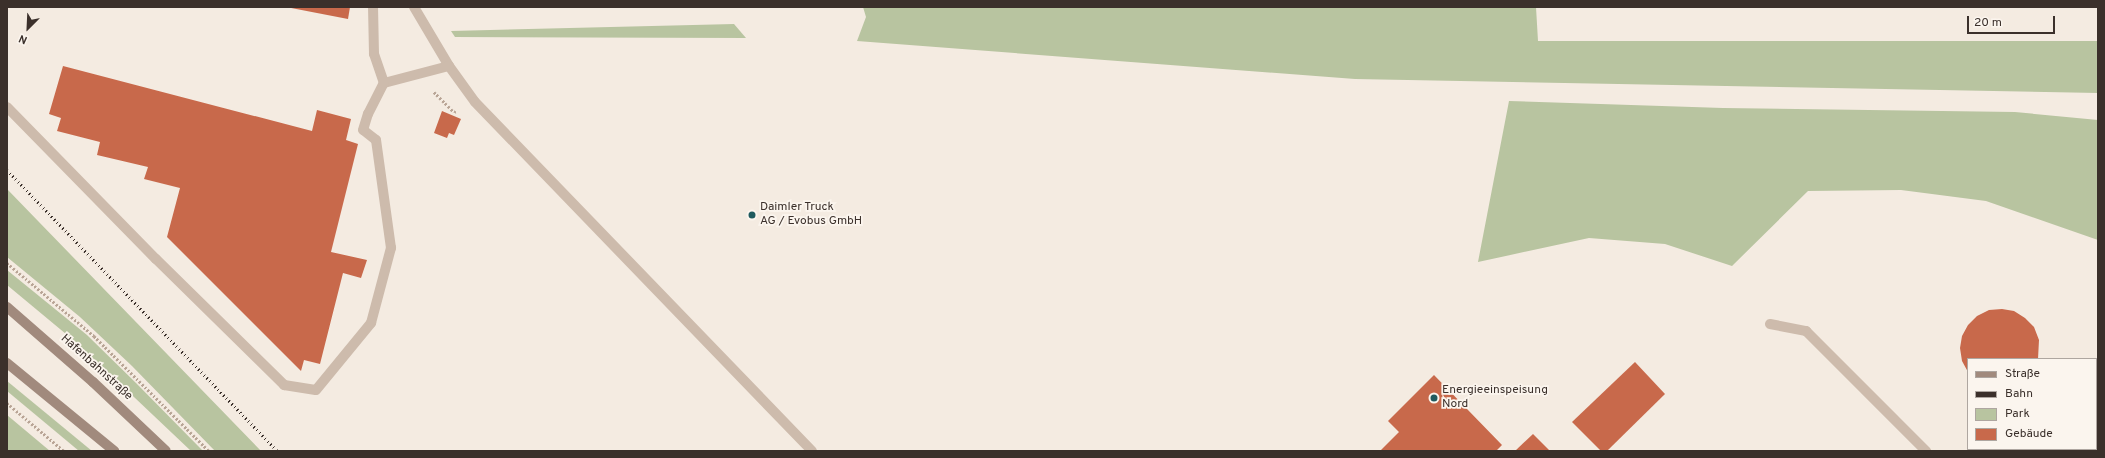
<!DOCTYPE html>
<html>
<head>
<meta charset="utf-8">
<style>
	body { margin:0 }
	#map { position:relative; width:2105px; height:458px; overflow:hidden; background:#f4ebe1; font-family:Overpass,sans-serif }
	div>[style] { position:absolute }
	.green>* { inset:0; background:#b8c4a0 }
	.building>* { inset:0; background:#c8694b }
	.path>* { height:2.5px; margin-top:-1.25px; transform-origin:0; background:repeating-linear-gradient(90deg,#b9a596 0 2px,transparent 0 4px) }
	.lane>* { height:10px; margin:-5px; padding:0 5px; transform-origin:5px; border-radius:5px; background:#cdbbac }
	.secondary>* { height:10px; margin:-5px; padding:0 5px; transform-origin:5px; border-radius:5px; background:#a18a7d }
	.rail>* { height:3px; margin-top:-1.5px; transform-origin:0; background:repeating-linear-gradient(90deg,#3b302b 0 1px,transparent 0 4px) }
	.dots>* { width:11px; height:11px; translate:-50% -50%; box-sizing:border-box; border:2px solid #fbf5ee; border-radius:50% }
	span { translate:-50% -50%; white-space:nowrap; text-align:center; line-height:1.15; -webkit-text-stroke:3.5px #fbf5ee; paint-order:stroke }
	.poi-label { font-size:12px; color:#3b302b }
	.left { translate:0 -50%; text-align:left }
	.street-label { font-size:12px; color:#3b302b }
	.frame { position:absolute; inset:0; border:8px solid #3b302b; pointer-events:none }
	.legend { position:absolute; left:1967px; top:358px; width:130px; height:92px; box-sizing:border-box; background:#fbf5ee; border:1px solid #aea6a0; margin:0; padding:5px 7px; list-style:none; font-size:12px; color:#3b302b }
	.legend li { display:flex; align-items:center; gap:8px; height:20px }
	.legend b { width:20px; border:1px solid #aea6a0 }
	.north { position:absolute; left:8px; top:8px; width:40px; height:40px; -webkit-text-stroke:3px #fbf5ee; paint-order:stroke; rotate:204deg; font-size:11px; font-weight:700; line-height:16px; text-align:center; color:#3b302b }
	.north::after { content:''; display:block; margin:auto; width:14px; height:18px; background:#3b302b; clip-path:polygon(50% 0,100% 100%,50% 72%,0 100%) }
	.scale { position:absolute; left:1967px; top:16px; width:88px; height:18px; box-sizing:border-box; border:2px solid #3b302b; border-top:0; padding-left:5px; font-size:12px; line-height:14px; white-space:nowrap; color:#3b302b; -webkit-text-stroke:3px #fbf5ee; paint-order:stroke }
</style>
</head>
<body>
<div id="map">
	<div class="green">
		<i style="clip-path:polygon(863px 7px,1536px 7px,1538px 41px,2098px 41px,2098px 93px,1355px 79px,857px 41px,866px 17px)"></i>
		<i style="clip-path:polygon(734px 24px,746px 38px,455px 37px,451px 31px)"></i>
		<i style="clip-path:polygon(1509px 101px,1723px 108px,2015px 112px,2098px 120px,2098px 240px,1986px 201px,1901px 190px,1808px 191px,1732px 266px,1665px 244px,1589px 238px,1478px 262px)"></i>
		<i style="clip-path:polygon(7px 189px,261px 451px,215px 451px,132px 366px,80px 317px,7px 257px)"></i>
		<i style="clip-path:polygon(7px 270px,87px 335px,136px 383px,203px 451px,191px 451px,78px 344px,7px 285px)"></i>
		<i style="clip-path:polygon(7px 381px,92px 451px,79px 451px,7px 391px)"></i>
		<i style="clip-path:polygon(7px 415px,50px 451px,7px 451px)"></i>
	</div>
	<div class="building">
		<i style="clip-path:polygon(286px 7px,350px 7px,348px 19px)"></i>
		<i style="clip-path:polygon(63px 66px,312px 131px,317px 110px,351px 119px,346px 140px,358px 144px,331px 252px,367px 260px,361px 278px,343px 273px,320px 364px,304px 360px,301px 371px,167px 237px,180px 188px,144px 179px,148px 167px,97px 155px,100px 142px,57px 131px,61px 118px,49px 114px)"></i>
		<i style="clip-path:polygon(442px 111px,461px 119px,454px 135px,449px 133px,447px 138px,434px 133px)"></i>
		<i style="clip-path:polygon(2002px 309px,2014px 311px,2025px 318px,2034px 327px,2039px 340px,2038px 359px,1968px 359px,1968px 372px,1962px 361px,1960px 348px,1962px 336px,1968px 325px,1977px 316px,1989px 310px)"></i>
		<i style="clip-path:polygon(1635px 362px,1665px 394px,1607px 451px,1601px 451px,1572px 422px)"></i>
		<i style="clip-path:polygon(1434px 375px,1502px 445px,1496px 451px,1380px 451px,1399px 432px,1388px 421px)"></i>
		<i style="clip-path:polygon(2098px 407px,2098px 451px,2056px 451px,2054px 449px,2096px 449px,2096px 409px)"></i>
		<i style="clip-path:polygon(1533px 434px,1550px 451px,1515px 451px)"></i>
	</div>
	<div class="path">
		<i style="left:434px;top:92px;width:28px;rotate:45deg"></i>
		<i style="left:454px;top:112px;width:2px;rotate:-27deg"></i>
		<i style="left:7px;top:263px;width:114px;rotate:40deg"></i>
		<i style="left:94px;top:336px;width:163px;rotate:45deg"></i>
		<i style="left:7px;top:403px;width:75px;rotate:40.1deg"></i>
	</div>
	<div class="lane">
		<i style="left:414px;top:7px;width:69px;rotate:59.3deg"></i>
		<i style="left:449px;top:66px;width:44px;rotate:54.2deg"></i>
		<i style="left:475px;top:102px;width:485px;rotate:46deg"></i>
		<i style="left:384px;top:83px;width:67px;rotate:-14.7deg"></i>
		<i style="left:7px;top:107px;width:213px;rotate:45.6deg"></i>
		<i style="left:156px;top:259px;width:180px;rotate:44.5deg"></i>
		<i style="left:284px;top:385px;width:32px;rotate:9deg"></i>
		<i style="left:316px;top:390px;width:87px;rotate:-50.6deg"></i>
		<i style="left:371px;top:323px;width:78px;rotate:-75.1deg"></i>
		<i style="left:391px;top:248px;width:109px;rotate:-97.9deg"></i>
		<i style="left:376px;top:140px;width:16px;rotate:-142deg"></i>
		<i style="left:363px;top:130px;width:17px;rotate:-73deg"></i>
		<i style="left:368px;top:114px;width:35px;rotate:-63deg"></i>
		<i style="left:384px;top:83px;width:31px;rotate:-109deg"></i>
		<i style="left:374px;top:54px;width:47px;rotate:-91.2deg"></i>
		<i style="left:1770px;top:324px;width:37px;rotate:11deg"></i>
		<i style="left:1806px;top:331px;width:170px;rotate:45deg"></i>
	</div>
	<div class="secondary">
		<i style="left:7px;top:307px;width:114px;rotate:41.1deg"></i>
		<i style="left:93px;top:382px;width:100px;rotate:43.4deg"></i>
		<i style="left:7px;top:363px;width:139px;rotate:39.4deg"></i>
	</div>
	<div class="rail">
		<i style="left:7px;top:170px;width:390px;rotate:46.1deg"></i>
	</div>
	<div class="dots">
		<i style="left:752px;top:215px;background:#1f5a5e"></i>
		<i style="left:1434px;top:398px;background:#1f5a5e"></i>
	</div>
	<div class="poi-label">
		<span class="left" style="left:760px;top:215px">Daimler Truck<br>AG / Evobus GmbH</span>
		<span class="left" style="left:1442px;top:398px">Energieeinspeisung<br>Nord</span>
	</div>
	<div class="street-label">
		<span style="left:96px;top:368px;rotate:42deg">Hafenbahnstraße</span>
	</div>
	<div class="frame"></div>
	<ul class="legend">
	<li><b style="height:5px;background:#a18a7d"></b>Straße</li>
	<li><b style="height:5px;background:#3b302b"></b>Bahn</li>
	<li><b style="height:11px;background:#b8c4a0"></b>Park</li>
	<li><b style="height:11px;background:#c8694b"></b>Gebäude</li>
	</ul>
	<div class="north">N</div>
	<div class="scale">20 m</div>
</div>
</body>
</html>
